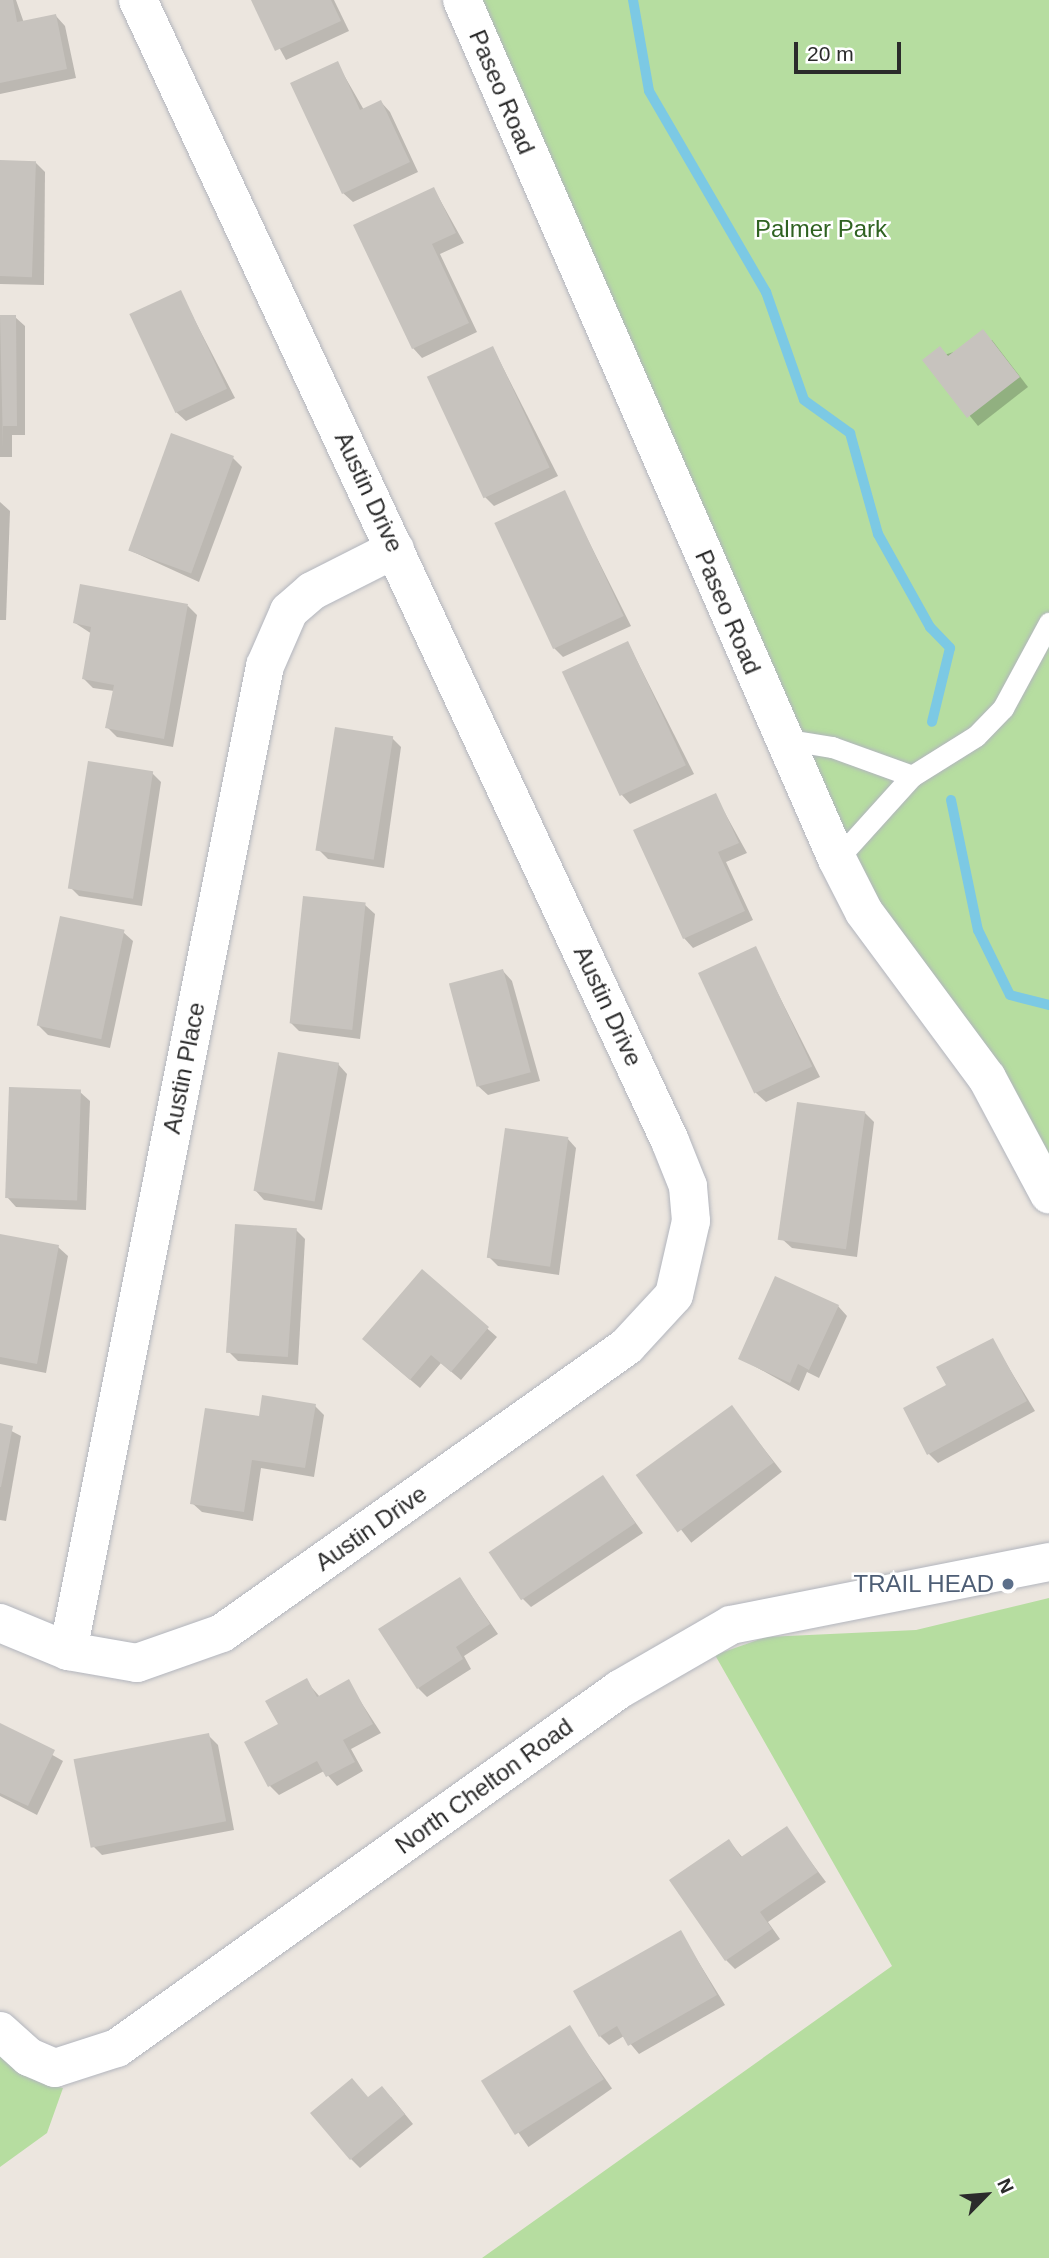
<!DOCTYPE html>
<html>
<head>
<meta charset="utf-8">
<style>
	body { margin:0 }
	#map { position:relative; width:1049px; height:2258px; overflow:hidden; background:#ece6df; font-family:Helvetica,sans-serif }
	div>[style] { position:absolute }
	.green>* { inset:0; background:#b6dda0 }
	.shadow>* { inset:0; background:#0003; transform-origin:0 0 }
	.stream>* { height:10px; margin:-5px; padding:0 5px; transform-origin:5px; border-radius:5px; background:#7cc9e4 }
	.building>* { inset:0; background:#c7c3be; transform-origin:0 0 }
	.roads { filter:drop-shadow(0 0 2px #b2b5bd) drop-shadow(0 0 2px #b2b5bd) }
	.lane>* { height:21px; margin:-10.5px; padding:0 10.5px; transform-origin:10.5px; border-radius:10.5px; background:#fff }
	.street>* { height:38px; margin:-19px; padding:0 19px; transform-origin:19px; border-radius:19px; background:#fff }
	.dots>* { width:19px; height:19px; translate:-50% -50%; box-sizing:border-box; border:4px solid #fff; border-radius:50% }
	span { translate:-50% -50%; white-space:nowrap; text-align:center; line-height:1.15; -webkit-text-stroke:5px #fff; paint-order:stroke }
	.street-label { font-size:24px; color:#2b2b2b }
	.park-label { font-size:24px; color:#2f6221 }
	.service-label { font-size:24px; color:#4e5e75 }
	.right { translate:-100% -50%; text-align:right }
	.north { position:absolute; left:951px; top:2160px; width:70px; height:70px; -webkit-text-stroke:5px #fff; paint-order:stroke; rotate:65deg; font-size:19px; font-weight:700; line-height:28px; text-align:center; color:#2b2b2b }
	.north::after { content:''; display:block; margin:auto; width:24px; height:32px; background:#2b2b2b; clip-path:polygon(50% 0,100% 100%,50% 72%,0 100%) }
	.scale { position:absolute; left:794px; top:42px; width:107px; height:32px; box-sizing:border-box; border:4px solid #2b2b2b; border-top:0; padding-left:9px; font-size:21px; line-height:24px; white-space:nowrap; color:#2b2b2b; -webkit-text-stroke:5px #fff; paint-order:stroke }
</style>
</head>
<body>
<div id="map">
	<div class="green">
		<i style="clip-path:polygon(469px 0,1049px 0,1049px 1156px,991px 1055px,869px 891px)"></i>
		<i style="clip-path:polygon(1049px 1598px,1049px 2258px,482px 2258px,892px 1966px,715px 1655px,766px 1637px,916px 1630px)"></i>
		<i style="clip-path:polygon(0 2051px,41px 2083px,63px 2088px,47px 2133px,0 2167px)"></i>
	</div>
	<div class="shadow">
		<i style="clip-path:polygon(0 0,16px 0,24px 23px,56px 16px,65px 26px,76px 78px,0 94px)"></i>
		<i style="clip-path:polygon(253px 0,334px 0,349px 31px,286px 60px)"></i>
		<i style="clip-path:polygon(337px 63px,364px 110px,381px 102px,390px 112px,418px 172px,353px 202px,343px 193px)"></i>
		<i style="clip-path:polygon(0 162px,36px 163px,45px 172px,44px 285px,0 284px)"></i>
		<i style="clip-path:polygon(434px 189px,464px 243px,440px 254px,477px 332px,422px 358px,413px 348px)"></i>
		<i style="clip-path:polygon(180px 292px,235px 398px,186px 421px,176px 412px)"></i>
		<i style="clip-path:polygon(0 317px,15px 317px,25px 326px,25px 435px,12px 435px,12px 457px,0 457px)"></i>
		<i style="clip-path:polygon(992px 340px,1028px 387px,978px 426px,925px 361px)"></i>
		<i style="clip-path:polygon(493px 348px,558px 476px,494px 506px,485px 497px)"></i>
		<i style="clip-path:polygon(233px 458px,242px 467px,199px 582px,129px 550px)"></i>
		<i style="clip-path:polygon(564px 492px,631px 626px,563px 657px,554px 648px)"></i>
		<i style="clip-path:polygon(0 502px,10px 511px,6px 620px,0 620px)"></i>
		<i style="clip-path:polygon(188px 606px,197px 615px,173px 747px,117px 737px,107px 727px,114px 691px,93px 688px,84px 679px,92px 634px,75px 623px)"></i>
		<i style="clip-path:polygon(628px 643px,694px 774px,630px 804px,621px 794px)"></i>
		<i style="clip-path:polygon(392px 738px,401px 747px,384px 868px,328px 859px,319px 850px)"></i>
		<i style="clip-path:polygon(152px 773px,161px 782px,142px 906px,79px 896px,70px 887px)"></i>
		<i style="clip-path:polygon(715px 795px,747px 853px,726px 862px,753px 920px,693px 948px,684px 938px)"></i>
		<i style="clip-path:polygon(365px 905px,375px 914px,360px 1039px,299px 1031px,290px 1022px)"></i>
		<i style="clip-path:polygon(123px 932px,133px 941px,110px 1048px,48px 1035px,39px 1026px)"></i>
		<i style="clip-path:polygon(755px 948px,820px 1077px,766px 1102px,756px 1093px)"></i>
		<i style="clip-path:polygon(503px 971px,512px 981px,540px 1081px,488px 1095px,478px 1086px)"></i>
		<i style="clip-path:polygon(338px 1064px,347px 1074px,322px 1210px,264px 1200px,255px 1190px)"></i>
		<i style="clip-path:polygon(80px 1092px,90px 1101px,86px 1210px,16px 1207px,7px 1197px)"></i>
		<i style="clip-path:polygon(864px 1112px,874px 1122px,857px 1257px,792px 1248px,782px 1239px)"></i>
		<i style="clip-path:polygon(567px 1138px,576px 1148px,559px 1275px,498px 1266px,489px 1257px)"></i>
		<i style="clip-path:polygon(296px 1230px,305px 1239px,298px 1365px,238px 1361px,229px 1352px)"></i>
		<i style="clip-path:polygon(0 1243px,58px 1247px,68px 1256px,46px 1373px,0 1364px)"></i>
		<i style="clip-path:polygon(422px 1272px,497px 1337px,461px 1380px,441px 1363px,420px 1388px,373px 1348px)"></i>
		<i style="clip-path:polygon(838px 1306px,847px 1316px,819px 1378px,807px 1372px,799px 1391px,740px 1358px)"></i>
		<i style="clip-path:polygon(992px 1340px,1035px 1411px,938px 1463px,928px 1453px,948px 1386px)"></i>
		<i style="clip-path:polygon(315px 1406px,324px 1415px,314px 1477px,261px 1468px,253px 1521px,202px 1512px,192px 1503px,260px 1418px)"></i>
		<i style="left:732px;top:1408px;width:81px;height:115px;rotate:52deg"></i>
		<i style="clip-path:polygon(0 1425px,21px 1436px,6px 1521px,0 1520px)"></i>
		<i style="clip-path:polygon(603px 1477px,643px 1533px,531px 1607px,522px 1598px)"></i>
		<i style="clip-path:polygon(460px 1579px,498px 1634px,464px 1656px,471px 1669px,427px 1697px,418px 1688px)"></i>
		<i style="clip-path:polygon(306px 1681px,320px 1697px,348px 1682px,381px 1733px,351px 1749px,363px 1771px,337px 1786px,324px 1771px,279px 1795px,270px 1786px,280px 1724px)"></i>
		<i style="clip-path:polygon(0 1725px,63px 1761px,37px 1815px,0 1796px)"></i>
		<i style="clip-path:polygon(208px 1735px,218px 1745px,234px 1830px,102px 1855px,93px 1846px)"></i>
		<i style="clip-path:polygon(786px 1829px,826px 1882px,768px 1922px,780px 1939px,735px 1969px,726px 1960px,729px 1841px,743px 1858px)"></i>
		<i style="clip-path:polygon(680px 1932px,725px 2005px,639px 2054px,624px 2036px,609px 2045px,600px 2036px)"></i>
		<i style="left:569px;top:2027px;width:75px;height:102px;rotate:55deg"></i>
		<i style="clip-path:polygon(391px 2097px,413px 2124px,360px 2168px,351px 2159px,368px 2099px)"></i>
	</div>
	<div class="stream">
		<i style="left:633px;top:0;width:92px;rotate:80deg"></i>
		<i style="left:649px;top:91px;width:233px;rotate:59.8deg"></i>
		<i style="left:766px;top:292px;width:114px;rotate:70.6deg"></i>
		<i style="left:804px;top:400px;width:57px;rotate:35.7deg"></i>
		<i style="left:850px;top:433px;width:105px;rotate:74.5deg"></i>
		<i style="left:878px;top:534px;width:107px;rotate:60.8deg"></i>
		<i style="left:930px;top:627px;width:29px;rotate:46deg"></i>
		<i style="left:950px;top:648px;width:76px;rotate:103.7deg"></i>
		<i style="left:951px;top:800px;width:133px;rotate:78.3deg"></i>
		<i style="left:978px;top:930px;width:72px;rotate:63.8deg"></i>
		<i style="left:1010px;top:995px;width:40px;rotate:14.4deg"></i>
	</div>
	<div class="building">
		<i style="clip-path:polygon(0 0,13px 0,17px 22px,56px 14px,67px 69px,0 83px)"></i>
		<i style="clip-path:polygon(251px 0,331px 0,341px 21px,275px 51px)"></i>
		<i style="clip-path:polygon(338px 61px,360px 110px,381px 100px,410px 162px,342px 194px,290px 83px)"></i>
		<i style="left:0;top:160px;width:36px;height:116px;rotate:2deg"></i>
		<i style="clip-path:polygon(434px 187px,456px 233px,432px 244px,469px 323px,412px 349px,353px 225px)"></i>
		<i style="left:181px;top:290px;width:109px;height:57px;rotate:65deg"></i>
		<i style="clip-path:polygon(0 315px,16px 315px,17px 426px,3px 426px,3px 449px)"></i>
		<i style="clip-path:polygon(983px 329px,1020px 377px,967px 418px,922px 360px,940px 346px,948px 356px)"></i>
		<i style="left:493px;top:346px;width:134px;height:73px;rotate:65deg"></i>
		<i style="left:171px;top:433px;width:67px;height:125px;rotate:20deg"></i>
		<i style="left:565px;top:490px;width:139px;height:78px;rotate:65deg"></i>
		<i style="clip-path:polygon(80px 584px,188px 604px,164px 739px,105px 728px,114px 685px,82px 679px,91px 627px,73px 623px)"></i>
		<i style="left:628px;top:641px;width:137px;height:73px;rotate:65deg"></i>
		<i style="left:335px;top:727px;width:59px;height:125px;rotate:9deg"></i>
		<i style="left:88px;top:761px;width:66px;height:129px;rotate:9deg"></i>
		<i style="clip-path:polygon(716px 793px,739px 843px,718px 852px,745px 911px,683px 939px,633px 830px)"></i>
		<i style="left:303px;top:896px;width:63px;height:128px;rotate:6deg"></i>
		<i style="left:60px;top:916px;width:66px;height:112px;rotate:12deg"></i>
		<i style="left:756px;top:946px;width:133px;height:64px;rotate:65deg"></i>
		<i style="left:503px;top:969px;width:107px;height:56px;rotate:75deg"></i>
		<i style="left:278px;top:1052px;width:62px;height:141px;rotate:10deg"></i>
		<i style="left:9px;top:1087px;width:72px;height:111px;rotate:2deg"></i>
		<i style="left:797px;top:1102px;width:69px;height:139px;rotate:8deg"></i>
		<i style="left:505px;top:1128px;width:64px;height:131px;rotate:8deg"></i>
		<i style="left:235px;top:1224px;width:62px;height:129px;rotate:4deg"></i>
		<i style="clip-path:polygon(0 1234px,59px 1245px,37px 1364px,0 1357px)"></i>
		<i style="clip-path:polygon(422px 1269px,489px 1327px,451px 1372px,431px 1355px,410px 1380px,362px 1339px)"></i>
		<i style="clip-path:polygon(775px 1276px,839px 1305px,809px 1370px,798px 1364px,790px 1383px,738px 1359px)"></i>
		<i style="clip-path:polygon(993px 1338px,1027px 1401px,927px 1455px,903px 1408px,946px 1385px,936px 1367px)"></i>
		<i style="clip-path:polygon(262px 1395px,316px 1404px,305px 1468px,252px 1460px,244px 1512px,190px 1504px,205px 1408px,259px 1416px)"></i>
		<i style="left:732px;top:1405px;width:71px;height:119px;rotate:54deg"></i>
		<i style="clip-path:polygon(0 1423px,13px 1426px,1px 1487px,0 1487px)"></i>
		<i style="left:603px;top:1475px;width:58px;height:138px;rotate:56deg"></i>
		<i style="clip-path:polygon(460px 1577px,490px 1624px,456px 1647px,463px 1659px,417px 1689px,378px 1629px)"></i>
		<i style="clip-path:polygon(307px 1678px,317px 1697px,349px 1679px,373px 1724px,343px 1740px,355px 1762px,326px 1777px,317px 1761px,268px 1787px,244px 1742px,278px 1724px,265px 1701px)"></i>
		<i style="clip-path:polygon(0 1723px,55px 1750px,28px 1806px,0 1793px)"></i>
		<i style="left:209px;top:1733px;width:90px;height:138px;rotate:79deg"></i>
		<i style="clip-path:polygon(787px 1826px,818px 1872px,760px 1912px,772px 1929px,725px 1961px,669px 1880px,729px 1839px,741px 1857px)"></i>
		<i style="clip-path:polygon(681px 1930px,717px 1995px,628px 2046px,617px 2026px,599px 2037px,573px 1991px)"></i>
		<i style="left:570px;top:2025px;width:64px;height:105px;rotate:58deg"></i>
		<i style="clip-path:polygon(352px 2078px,368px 2097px,382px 2086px,405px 2114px,350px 2160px,310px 2113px)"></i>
	</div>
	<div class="roads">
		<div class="lane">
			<i style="left:783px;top:739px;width:50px;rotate:9.3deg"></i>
			<i style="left:832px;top:747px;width:85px;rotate:19.9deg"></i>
			<i style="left:837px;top:859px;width:112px;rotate:-47.9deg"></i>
			<i style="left:912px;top:776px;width:75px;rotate:-32deg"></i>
			<i style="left:976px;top:736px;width:39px;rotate:-46deg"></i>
			<i style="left:1003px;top:708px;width:97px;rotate:-61.6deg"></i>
		</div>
		<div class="street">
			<i style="left:462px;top:0;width:937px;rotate:66.42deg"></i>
			<i style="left:837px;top:859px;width:59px;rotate:63deg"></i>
			<i style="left:864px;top:912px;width:207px;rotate:53.5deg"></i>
			<i style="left:987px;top:1078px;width:132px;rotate:61.9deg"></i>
			<i style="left:0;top:1623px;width:74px;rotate:22.4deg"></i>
			<i style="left:68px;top:1651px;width:70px;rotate:9.9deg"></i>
			<i style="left:137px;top:1663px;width:90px;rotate:-19.4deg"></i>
			<i style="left:222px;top:1633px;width:496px;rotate:-35.3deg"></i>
			<i style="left:627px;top:1346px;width:69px;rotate:-47.3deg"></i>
			<i style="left:674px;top:1295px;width:76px;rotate:-77.1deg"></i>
			<i style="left:691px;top:1221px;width:35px;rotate:-95deg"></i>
			<i style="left:688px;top:1186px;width:48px;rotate:-111.8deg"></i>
			<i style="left:670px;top:1141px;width:1259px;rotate:-115deg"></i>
			<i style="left:68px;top:1651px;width:1005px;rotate:-78.69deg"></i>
			<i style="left:265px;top:666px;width:60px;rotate:-66.4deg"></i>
			<i style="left:289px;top:611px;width:30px;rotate:-41deg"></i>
			<i style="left:312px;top:591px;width:93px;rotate:-26.8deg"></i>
			<i style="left:0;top:2031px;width:39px;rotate:42deg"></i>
			<i style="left:29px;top:2057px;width:28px;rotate:23deg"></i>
			<i style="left:55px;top:2068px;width:65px;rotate:-17.9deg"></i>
			<i style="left:117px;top:2048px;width:618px;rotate:-35.52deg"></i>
			<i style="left:620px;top:1689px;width:128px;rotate:-30deg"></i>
			<i style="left:731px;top:1625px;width:324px;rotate:-11.2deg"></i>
		</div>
	</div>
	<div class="dots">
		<i style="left:1008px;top:1584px;background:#5c6f8a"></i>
	</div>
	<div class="street-label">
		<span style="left:502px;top:92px;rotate:67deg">Paseo Road</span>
		<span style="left:369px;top:492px;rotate:65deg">Austin Drive</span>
		<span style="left:728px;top:612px;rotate:67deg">Paseo Road</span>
		<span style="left:608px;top:1006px;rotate:65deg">Austin Drive</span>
		<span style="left:184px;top:1068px;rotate:-79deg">Austin Place</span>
		<span style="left:371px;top:1528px;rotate:-35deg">Austin Drive</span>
		<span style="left:484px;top:1786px;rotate:-36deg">North Chelton Road</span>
	</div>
	<div class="park-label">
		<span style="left:821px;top:229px">Palmer Park</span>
	</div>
	<div class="service-label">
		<span class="right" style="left:994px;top:1584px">TRAIL HEAD</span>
	</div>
	<div class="north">N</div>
	<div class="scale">20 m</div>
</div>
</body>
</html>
